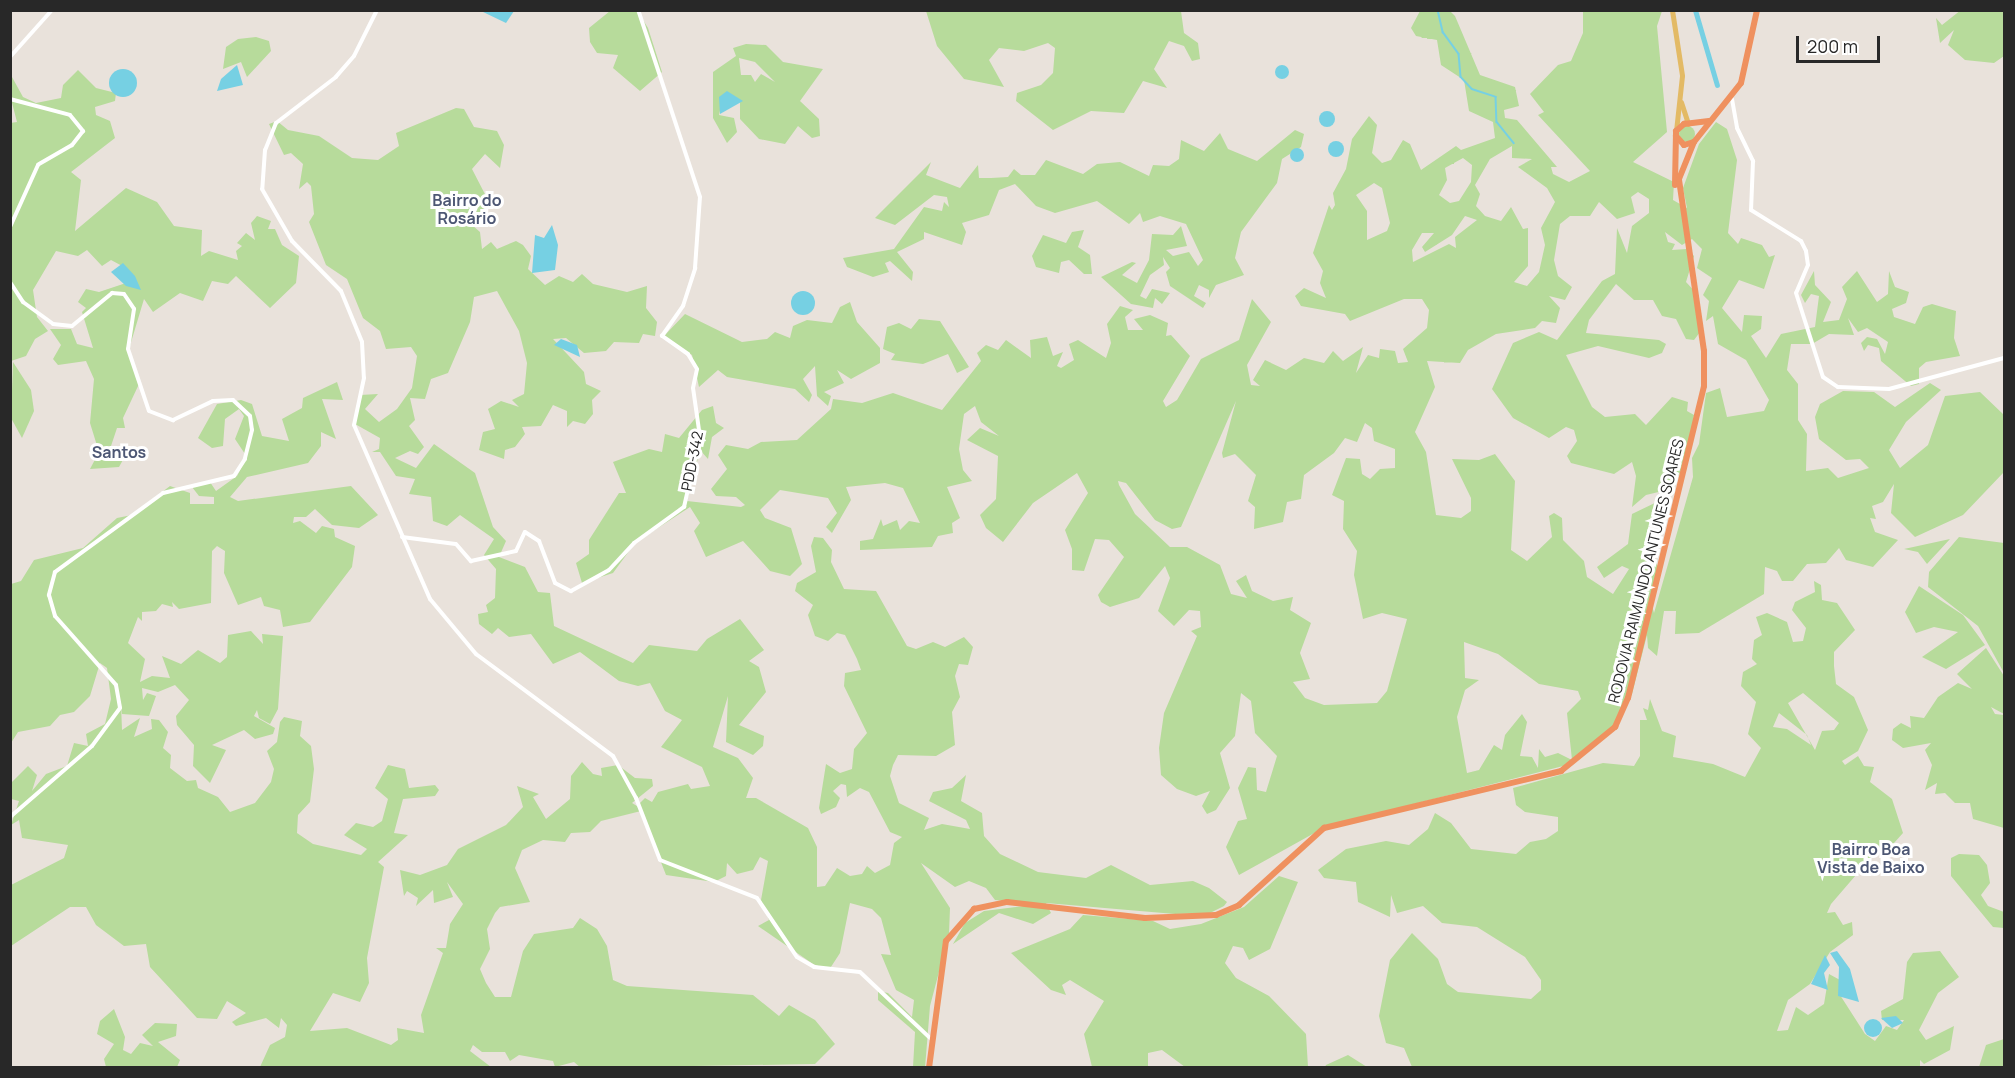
<!DOCTYPE html>
<html>
<head>
<meta charset="utf-8">
<style>
	body { margin:0 }
	#map { position:relative; width:2015px; height:1078px; overflow:hidden; background:#e9e2db; font-family:Manrope,sans-serif }
	div>[style] { position:absolute }
	.green>* { inset:0; background:#b7db9b }
	.round { border-radius:50% }
	.water>* { inset:0; background:#76d0e3 }
	.stream>* { height:1.5px; margin:-0.75px; padding:0 0.75px; transform-origin:0.75px; border-radius:0.75px; background:#76d0e3 }
	.river>* { height:5px; margin:-2.5px; padding:0 2.5px; transform-origin:2.5px; border-radius:2.5px; background:#76d0e3 }
	.secondary>* { height:4px; margin:-2px; padding:0 2px; transform-origin:2px; border-radius:2px; background:#fff }
	.primary>* { height:5px; margin:-2.5px; padding:0 2.5px; transform-origin:2.5px; border-radius:2.5px; background:#e3ba65 }
	.highway>* { height:6px; margin:-3px; padding:0 3px; transform-origin:3px; border-radius:3px; background:#ef915f }
	span { translate:-50% -50%; white-space:nowrap; text-align:center; line-height:1.15; -webkit-text-stroke:6px #fff; paint-order:stroke }
	.street-label { font-size:15px; color:#282828 }
	.neighbourhood-label { font-size:16px; color:#4d5774; font-weight:700 }
	.frame { position:absolute; inset:0; border:12px solid #282828; pointer-events:none }
	.scale { position:absolute; left:1796px; top:36px; width:84px; height:27px; box-sizing:border-box; border:3px solid #282828; border-top:0; padding-left:8px; font-size:18px; line-height:21px; white-space:nowrap; color:#282828; -webkit-text-stroke:4px #fff; paint-order:stroke }
</style>
</head>
<body>
<div id="map">
	<div class="green">
		<i style="clip-path:polygon(1961px 10px,2004px 11px,2004px 56px,1994px 63px,1965px 60px,1948px 45px,1954px 30px,1940px 43px,1936px 18px,1942px 25px)"></i>
		<i style="clip-path:polygon(610px 11px,638px 12px,648px 28px,662px 72px,640px 91px,613px 68px,618px 55px,597px 53px,590px 42px,589px 28px)"></i>
		<i style="clip-path:polygon(926px 11px,1181px 11px,1184px 33px,1198px 43px,1200px 59px,1192px 61px,1184px 46px,1169px 41px,1154px 69px,1167px 88px,1143px 81px,1124px 113px,1091px 111px,1053px 130px,1016px 101px,1017px 93px,1041px 85px,1053px 73px,1055px 48px,1048px 43px,1024px 51px,999px 48px,989px 60px,1004px 87px,964px 79px,937px 46px)"></i>
		<i style="clip-path:polygon(evenodd,1420px 11px,1450px 11px,1455px 16px,1480px 75px,1515px 87px,1519px 106px,1504px 110px,1505px 118px,1517px 120px,1557px 167px,1551px 167px,1553px 174px,1569px 182px,1590px 171px,1538px 115px,1544px 112px,1530px 94px,1558px 65px,1571px 61px,1583px 33px,1583px 11px,1662px 11px,1657px 26px,1667px 132px,1633px 162px,1674px 182px,1673px 200px,1687px 208px,1683px 188px,1699px 144px,1716px 122px,1727px 129px,1737px 160px,1728px 233px,1738px 244px,1741px 238px,1762px 245px,1769px 257px,1775px 255px,1764px 289px,1739px 280px,1722px 308px,1742px 332px,1744px 315px,1762px 316px,1761px 329px,1751px 336px,1766px 358px,1781px 334px,1815px 327px,1819px 296px,1811px 294px,1805px 303px,1801px 295px,1814px 271px,1815px 285px,1831px 302px,1823px 322px,1839px 320px,1847px 299px,1842px 287px,1857px 271px,1877px 302px,1888px 294px,1889px 271px,1895px 287px,1909px 292px,1906px 303px,1892px 309px,1894px 317px,1915px 324px,1923px 307px,1932px 304px,1956px 311px,1954px 338px,1960px 356px,1926px 362px,1919px 368px,1919px 384px,1911px 386px,1881px 361px,1879px 348px,1868px 345px,1864px 351px,1861px 343px,1867px 337px,1877px 339px,1885px 354px,1888px 342px,1867px 328px,1858px 332px,1848px 318px,1854px 335px,1829px 334px,1812px 344px,1791px 344px,1787px 370px,1798px 384px,1798px 420px,1807px 434px,1806px 471px,1828px 468px,1838px 478px,1869px 468px,1860px 459px,1846px 460px,1819px 439px,1815px 417px,1820px 404px,1843px 391px,1874px 392px,1895px 407px,1930px 383px,1941px 390px,1906px 422px,1889px 450px,1900px 468px,1928px 445px,1945px 396px,1980px 392px,2004px 415px,2004px 472px,1963px 515px,1915px 537px,1891px 513px,1894px 484px,1883px 502px,1872px 506px,1876px 519px,1870px 518px,1875px 532px,1898px 540px,1873px 567px,1846px 560px,1839px 548px,1826px 563px,1807px 564px,1793px 581px,1782px 581px,1777px 571px,1765px 567px,1764px 594px,1699px 633px,1675px 634px,1676px 611px,1664px 611px,1657px 656px,1648px 648px,1647px 635px,1632px 694px,1618px 722px,1571px 764px,1327px 826px,1239px 875px,1226px 847px,1238px 821px,1247px 819px,1238px 788px,1248px 767px,1256px 768px,1257px 790px,1266px 792px,1277px 756px,1255px 733px,1251px 701px,1241px 693px,1235px 736px,1220px 753px,1230px 788px,1216px 810px,1207px 814px,1202px 806px,1210px 791px,1196px 796px,1177px 789px,1161px 775px,1159px 748px,1164px 713px,1197px 636px,1191px 631px,1201px 627px,1200px 611px,1189px 610px,1174px 626px,1158px 611px,1170px 578px,1165px 566px,1139px 598px,1110px 607px,1101px 602px,1098px 595px,1124px 557px,1109px 540px,1095px 539px,1084px 571px,1072px 570px,1072px 549px,1065px 530px,1088px 493px,1077px 473px,1033px 503px,1003px 542px,986px 528px,980px 515px,996px 499px,998px 456px,967px 440px,980px 428px,999px 436px,981px 422px,975px 406px,964px 414px,959px 449px,963px 470px,972px 481px,947px 487px,960px 518px,952px 523px,953px 533px,938px 536px,932px 547px,860px 550px,860px 541px,873px 539px,881px 519px,883px 526px,897px 520px,900px 530px,909px 521px,920px 523px,903px 488px,885px 483px,846px 487px,851px 500px,832px 533px,826px 527px,837px 513px,828px 498px,780px 490px,760px 510px,765px 518px,791px 528px,802px 564px,790px 576px,770px 571px,743px 541px,706px 557px,694px 531px,700px 523px,690px 507px,635px 543px,613px 573px,582px 583px,576px 563px,589px 554px,589px 540px,619px 493px,626px 493px,613px 462px,649px 449px,662px 452px,665px 434px,679px 438px,702px 410px,713px 406px,716px 423px,724px 428px,712px 437px,708px 459px,700px 450px,691px 447px,689px 450px,698px 458px,687px 501px,741px 507px,745px 505px,736px 497px,716px 496px,711px 489px,727px 469px,718px 455px,726px 445px,748px 449px,761px 442px,797px 440px,831px 409px,833px 399px,862px 403px,893px 393px,942px 410px,981px 361px,977px 353px,986px 345px,998px 350px,1006px 340px,1031px 358px,1030px 340px,1047px 337px,1053px 356px,1063px 352px,1057px 366px,1061px 368px,1074px 360px,1069px 344px,1078px 340px,1106px 358px,1111px 343px,1107px 324px,1120px 306px,1133px 310px,1125px 317px,1128px 330px,1143px 330px,1134px 319px,1150px 315px,1168px 323px,1166px 336px,1171px 335px,1190px 356px,1163px 401px,1166px 407px,1177px 400px,1201px 359px,1239px 340px,1252px 299px,1271px 322px,1247px 365px,1251px 385px,1260px 386px,1253px 380px,1265px 360px,1286px 370px,1304px 358px,1324px 363px,1333px 351px,1343px 361px,1363px 347px,1356px 373px,1368px 355px,1379px 358px,1380px 349px,1395px 351px,1398px 363px,1408px 362px,1403px 349px,1427px 328px,1429px 310px,1422px 299px,1404px 299px,1350px 321px,1345px 314px,1301px 306px,1295px 296px,1304px 288px,1326px 298px,1320px 283px,1323px 271px,1313px 253px,1329px 205px,1332px 210px,1335px 205px,1333px 193px,1346px 169px,1352px 139px,1369px 116px,1377px 125px,1372px 153px,1382px 163px,1391px 160px,1403px 140px,1410px 144px,1421px 170px,1456px 146px,1461px 150px,1495px 138px,1493px 122px,1469px 111px,1464px 80px,1441px 65px,1437px 40px,1416px 36px,1411px 28px,1420px 11px,1512px 146px,1512px 158px,1532px 159px,1518px 167px,1547px 188px,1555px 202px,1541px 228px,1545px 245px,1539px 272px,1527px 286px,1514px 282px,1528px 266px,1528px 228px,1523px 229px,1511px 207px,1501px 221px,1485px 216px,1476px 206px,1480px 194px,1475px 185px,1490px 159px,1512px 146px,1420px 11px,1463px 158px,1472px 165px,1471px 182px,1459px 201px,1450px 203px,1439px 195px,1447px 180px,1445px 168px,1463px 158px,1420px 11px,1374px 183px,1382px 188px,1390px 223px,1387px 231px,1367px 240px,1367px 211px,1356px 195px,1374px 183px,1420px 11px,1638px 192px,1649px 199px,1649px 213px,1632px 226px,1627px 253px,1617px 228px,1615px 274px,1602px 281px,1557px 340px,1539px 332px,1513px 343px,1492px 389px,1513px 418px,1549px 438px,1566px 427px,1574px 430px,1577px 441px,1567px 456px,1571px 463px,1614px 474px,1632px 462px,1636px 476px,1632px 507px,1646px 495px,1671px 489px,1688px 458px,1694px 415px,1687px 411px,1688px 402px,1672px 397px,1646px 425px,1635px 414px,1605px 417px,1592px 407px,1566px 355px,1598px 346px,1649px 358px,1662px 353px,1666px 344px,1659px 340px,1586px 333px,1589px 320px,1616px 284px,1634px 300px,1653px 300px,1662px 316px,1676px 319px,1686px 339px,1694px 340px,1703px 328px,1696px 313px,1699px 296px,1686px 282px,1694px 256px,1687px 249px,1672px 250px,1675px 244px,1668px 242px,1665px 232px,1682px 245px,1692px 239px,1702px 249px,1697px 268px,1712px 278px,1703px 295px,1709px 301px,1706px 321px,1713px 316px,1718px 344px,1746px 360px,1769px 400px,1764px 411px,1727px 417px,1720px 388px,1706px 393px,1699px 444px,1692px 458px,1693px 477px,1654px 613px,1650px 598px,1659px 568px,1649px 552px,1650px 526px,1663px 508px,1661px 500px,1632px 514px,1628px 544px,1597px 567px,1604px 578px,1622px 566px,1629px 569px,1613px 594px,1587px 577px,1584px 561px,1563px 540px,1562px 518px,1554px 513px,1549px 516px,1552px 537px,1527px 561px,1511px 550px,1515px 481px,1495px 454px,1479px 460px,1452px 459px,1471px 498px,1471px 511px,1461px 518px,1436px 515px,1426px 452px,1415px 432px,1435px 387px,1427px 361px,1460px 363px,1468px 350px,1496px 334px,1535px 328px,1542px 321px,1556px 323px,1560px 308px,1549px 296px,1565px 300px,1572px 287px,1558px 276px,1554px 260px,1560px 224px,1570px 216px,1590px 216px,1599px 202px,1617px 219px,1635px 213px,1631px 197px,1638px 192px,1420px 11px,1465px 216px,1477px 220px,1455px 237px,1456px 248px,1449px 244px,1413px 262px,1412px 250px,1422px 233px,1434px 233px,1422px 247px,1425px 252px,1452px 235px,1465px 216px,1420px 11px,1236px 401px,1222px 453px,1223px 458px,1235px 454px,1256px 475px,1248px 501px,1255px 507px,1254px 529px,1283px 522px,1287px 502px,1301px 499px,1304px 475px,1334px 453px,1345px 438px,1357px 442px,1365px 423px,1372px 428px,1374px 441px,1395px 449px,1395px 468px,1380px 469px,1370px 479px,1362px 474px,1360px 459px,1346px 458px,1332px 495px,1344px 501px,1343px 529px,1357px 551px,1354px 575px,1363px 619px,1382px 613px,1407px 619px,1387px 691px,1377px 703px,1324px 705px,1305px 698px,1293px 682px,1310px 679px,1300px 653px,1311px 623px,1290px 610px,1293px 597px,1273px 601px,1252px 591px,1246px 575px,1236px 581px,1247px 598px,1231px 594px,1220px 565px,1187px 547px,1170px 547px,1135px 514px,1119px 485px,1118px 481px,1126px 483px,1155px 520px,1172px 529px,1181px 527px,1236px 401px,1420px 11px,1464px 642px,1498px 654px,1539px 684px,1578px 691px,1581px 699px,1567px 713px,1572px 760px,1558px 753px,1545px 757px,1539px 749px,1538px 768px,1532px 757px,1520px 756px,1527px 722px,1522px 714px,1505px 735px,1502px 750px,1494px 745px,1479px 770px,1467px 773px,1457px 717px,1465px 690px,1479px 680px,1465px 678px,1464px 642px)"></i>
		<i style="clip-path:polygon(256px 37px,269px 41px,271px 51px,247px 77px,241px 62px,223px 69px,226px 47px,238px 39px)"></i>
		<i style="clip-path:polygon(evenodd,746px 44px,766px 45px,783px 62px,823px 69px,800px 101px,819px 119px,820px 136px,812px 138px,798px 126px,785px 144px,759px 139px,740px 119px,740px 101px,723px 98px,719px 115px,734px 118px,737px 132px,727px 143px,713px 118px,713px 72px,736px 56px,733px 48px,746px 44px,739px 58px,755px 62px,775px 82px,761px 74px,755px 82px,751px 75px,741px 75px,739px 58px)"></i>
		<i style="clip-path:polygon(11px 52px,12px 77px,23px 97px,36px 103px,61px 98px,63px 85px,78px 70px,96px 88px,116px 93px,115px 101px,95px 107px,96px 115px,110px 121px,115px 138px,71px 172px,81px 180px,75px 231px,126px 188px,157px 202px,174px 226px,202px 230px,201px 256px,209px 251px,238px 260px,236px 251px,242px 246px,237px 243px,246px 233px,255px 240px,251px 223px,257px 216px,271px 221px,268px 229px,275px 229px,282px 245px,299px 256px,296px 283px,270px 308px,236px 276px,228px 284px,212px 281px,203px 301px,180px 293px,153px 312px,144px 299px,129px 349px,139px 384px,123px 418px,125px 428px,117px 428px,110px 449px,124px 458px,119px 467px,90px 469px,99px 452px,90px 423px,94px 379px,86px 361px,58px 365px,53px 359px,61px 345px,50px 329px,71px 329px,77px 344px,93px 348px,82px 312px,86px 308px,78px 302px,86px 289px,99px 292px,132px 281px,126px 268px,111px 260px,102px 266px,87px 250px,78px 256px,56px 251px,33px 290px,37px 317px,48px 331px,35px 339px,26px 356px,11px 361px,10px 123px,17px 122px,11px 99px)"></i>
		<i style="clip-path:polygon(456px 108px,464px 109px,474px 127px,497px 131px,504px 145px,500px 168px,485px 154px,472px 169px,489px 202px,472px 225px,480px 232px,482px 249px,491px 242px,497px 249px,516px 241px,523px 245px,531px 256px,528px 269px,545px 285px,559px 276px,573px 282px,582px 274px,593px 284px,627px 292px,647px 286px,646px 308px,657px 322px,655px 336px,643px 334px,639px 343px,614px 342px,606px 351px,584px 353px,566px 338px,553px 339px,584px 372px,586px 384px,601px 391px,592px 400px,593px 414px,585px 424px,573px 421px,567px 427px,567px 411px,553px 405px,541px 426px,522px 427px,525px 434px,515px 447px,505px 450px,504px 459px,479px 450px,483px 432px,495px 429px,488px 409px,501px 401px,519px 407px,512px 400px,524px 394px,527px 363px,519px 331px,497px 291px,474px 297px,470px 322px,448px 373px,431px 379px,425px 399px,410px 398px,415px 420px,409px 426px,424px 447px,418px 454px,410px 451px,395px 458px,416px 468px,434px 444px,475px 473px,493px 527px,506px 541px,499px 557px,525px 567px,538px 592px,550px 593px,554px 626px,633px 663px,649px 645px,697px 651px,707px 639px,740px 619px,764px 650px,749px 661px,759px 667px,766px 692px,739px 725px,764px 736px,763px 746px,753px 755px,726px 742px,728px 696px,713px 747px,738px 758px,753px 778px,746px 798px,756px 798px,808px 828px,817px 847px,817px 887px,825px 886px,837px 868px,850px 876px,862px 874px,867px 866px,875px 873px,890px 865px,894px 843px,902px 837px,890px 832px,869px 792px,860px 788px,847px 797px,846px 785px,841px 784px,833px 791px,840px 798px,836px 807px,821px 814px,819px 808px,826px 764px,840px 773px,852px 769px,854px 749px,867px 733px,844px 686px,845px 673px,861px 670px,857px 659px,845px 635px,837px 633px,828px 641px,815px 636px,808px 615px,813px 605px,795px 591px,797px 583px,816px 572px,811px 546px,814px 537px,823px 538px,832px 550px,831px 562px,844px 589px,876px 591px,907px 646px,916px 649px,933px 642px,945px 647px,964px 637px,973px 647px,968px 665px,959px 664px,955px 676px,960px 697px,952px 712px,955px 745px,936px 756px,898px 755px,893px 765px,890px 776px,899px 803px,929px 818px,924px 830px,942px 824px,970px 829px,966px 820px,929px 801px,933px 792px,952px 788px,966px 775px,961px 801px,982px 813px,984px 836px,1000px 854px,1038px 872px,1086px 878px,1111px 865px,1150px 885px,1193px 881px,1209px 888px,1227px 902px,1224px 906px,1210px 913px,1175px 914px,1046px 903px,1051px 913px,1033px 924px,999px 913px,953px 944px,965px 923px,984px 911px,1041px 904px,995px 900px,986px 888px,969px 881px,955px 887px,921px 863px,950px 908px,949px 934px,930px 1006px,925px 1068px,913px 1067px,915px 1032px,878px 1000px,878px 991px,888px 993px,912px 1017px,914px 1000px,896px 990px,881px 954px,891px 955px,881px 918px,872px 909px,850px 903px,840px 953px,829px 970px,813px 964px,758px 926px,769px 920px,761px 900px,768px 861px,760px 857px,753px 870px,737px 874px,727px 863px,726px 876px,714px 882px,666px 875px,641px 811px,601px 821px,590px 832px,571px 833px,565px 842px,543px 840px,522px 850px,515px 868px,530px 902px,500px 907px,495px 913px,487px 929px,490px 949px,480px 969px,486px 983px,495px 997px,511px 997px,523px 951px,534px 934px,573px 928px,580px 918px,597px 929px,607px 946px,613px 980px,627px 986px,753px 995px,779px 1016px,789px 1005px,815px 1020px,835px 1044px,815px 1064px,581px 1068px,574px 1062px,555px 1067px,553px 1061px,519px 1055px,510px 1061px,505px 1052px,482px 1052px,473px 1045px,470px 1051px,491px 1067px,260px 1067px,270px 1045px,285px 1037px,287px 1025px,281px 1018px,279px 1028px,266px 1018px,236px 1026px,232px 1022px,246px 1013px,227px 1001px,217px 1019px,197px 1018px,150px 967px,146px 944px,124px 946px,96px 925px,86px 907px,70px 907px,11px 946px,11px 885px,64px 858px,68px 845px,22px 838px,19px 820px,11px 825px,19px 801px,11px 799px,11px 783px,28px 766px,37px 775px,32px 791px,46px 774px,67px 766px,74px 743px,88px 746px,86px 734px,105px 724px,111px 699px,107px 668px,100px 663px,90px 696px,74px 712px,60px 715px,50px 726px,18px 732px,11px 743px,11px 584px,21px 581px,34px 560px,83px 548px,117px 518px,132px 515px,170px 486px,190px 493px,190px 504px,214px 504px,214px 497px,199px 496px,192px 487px,210px 482px,216px 491px,237px 476px,247px 457px,235px 439px,244px 416px,239px 409px,225px 419px,223px 446px,212px 448px,198px 438px,217px 404px,241px 400px,252px 404px,262px 436px,289px 441px,282px 419px,302px 408px,303px 398px,337px 382px,343px 400px,322px 399px,336px 439px,321px 432px,321px 446px,308px 463px,247px 477px,230px 497px,238px 501px,351px 486px,378px 515px,359px 528px,332px 525px,315px 509px,306px 517px,294px 517px,293px 523px,300px 521px,316px 533px,322px 526px,334px 529px,335px 537px,355px 546px,352px 567px,310px 622px,283px 627px,280px 610px,264px 606px,261px 597px,238px 605px,224px 573px,225px 551px,217px 546px,212px 551px,211px 603px,179px 609px,172px 602px,173px 607px,162px 604px,156px 611px,142px 612px,142px 621px,138px 617px,128px 643px,145px 659px,140px 682px,152px 676px,170px 678px,162px 656px,181px 664px,198px 650px,220px 663px,227px 657px,228px 635px,251px 631px,263px 644px,262px 634px,283px 636px,278px 709px,270px 724px,259px 718px,257px 710px,254px 716px,275px 728px,273px 734px,255px 739px,244px 730px,212px 745px,226px 750px,210px 783px,193px 766px,194px 745px,177px 725px,176px 716px,189px 700px,175px 685px,158px 692px,142px 688px,143px 700px,147px 693px,156px 696px,149px 716px,122px 714px,121px 704px,122px 730px,140px 718px,134px 737px,152px 729px,151px 719px,159px 720px,168px 732px,163px 748px,171px 755px,170px 768px,187px 781px,196px 780px,198px 788px,218px 797px,230px 812px,255px 803px,271px 782px,274px 769px,267px 751px,277px 742px,280px 722px,284px 717px,302px 721px,300px 736px,311px 746px,314px 769px,310px 802px,298px 815px,297px 833px,313px 844px,361px 855px,367px 849px,344px 835px,356px 823px,373px 827px,382px 821px,388px 799px,375px 788px,388px 765px,405px 769px,409px 788px,435px 785px,439px 790px,435px 796px,403px 799px,394px 833px,408px 835px,378px 862px,384px 867px,367px 958px,369px 983px,360px 1002px,333px 993px,310px 1031px,347px 1028px,391px 1045px,398px 1040px,397px 1028px,424px 1033px,421px 1015px,443px 953px,436px 948px,446px 948px,450px 924px,463px 904px,447px 882px,453px 897px,434px 903px,433px 890px,416px 906px,418px 898px,407px 891px,404px 896px,400px 870px,420px 875px,447px 865px,458px 849px,506px 825px,523px 807px,517px 786px,539px 794px,533px 797px,546px 819px,570px 799px,571px 776px,582px 762px,593px 774px,602px 776px,601px 768px,618px 765px,635px 778px,652px 779px,653px 786px,632px 803px,637px 806px,645px 798px,652px 802px,658px 792px,688px 784px,691px 789px,710px 786px,702px 767px,661px 747px,682px 720px,665px 711px,650px 683px,638px 686px,619px 681px,580px 652px,553px 664px,531px 634px,509px 637px,498px 628px,492px 634px,479px 624px,478px 614px,488px 612px,486px 605px,495px 598px,496px 569px,484px 555px,494px 539px,460px 515px,447px 526px,433px 521px,431px 497px,409px 494px,415px 479px,396px 476px,380px 452px,372px 452px,379px 449px,380px 438px,355px 424px,360px 395px,378px 394px,365px 409px,379px 422px,397px 409px,412px 388px,417px 356px,411px 347px,386px 349px,380px 331px,363px 318px,347px 279px,326px 265px,309px 222px,314px 214px,311px 186px,307px 182px,299px 189px,303px 164px,291px 153px,284px 155px,269px 124px,277px 121px,288px 130px,319px 136px,352px 158px,378px 160px,399px 146px,396px 133px)"></i>
		<i class="round" style="left:1679px;top:126px;width:16px;height:16px"></i>
		<i style="clip-path:polygon(1295px 130px,1304px 134px,1301px 147px,1282px 159px,1277px 183px,1241px 232px,1235px 258px,1244px 275px,1216px 285px,1209px 298px,1209px 290px,1199px 285px,1194px 296px,1206px 303px,1203px 308px,1170px 286px,1166px 272px,1170px 268px,1163px 257px,1164px 265px,1150px 275px,1140px 296px,1146px 299px,1152px 289px,1170px 293px,1162px 304px,1155px 298px,1153px 308px,1131px 304px,1101px 277px,1132px 262px,1136px 263px,1122px 275px,1137px 283px,1149px 260px,1152px 234px,1173px 235px,1181px 226px,1187px 246px,1166px 250px,1173px 256px,1189px 252px,1198px 266px,1203px 260px,1186px 224px,1160px 216px,1143px 222px,1140px 213px,1129px 224px,1097px 201px,1055px 213px,1036px 206px,1015px 184px,999px 190px,989px 215px,962px 223px,966px 232px,962px 245px,924px 232px,924px 239px,897px 252px,913px 272px,912px 281px,890px 261px,885px 263px,889px 272px,873px 277px,847px 267px,843px 258px,894px 249px,924px 207px,942px 211px,944px 202px,949px 207px,947px 197px,934px 195px,895px 225px,875px 218px,931px 162px,926px 175px,960px 188px,978px 165px,979px 178px,991px 178px,1008px 177px,1014px 169px,1021px 175px,1035px 175px,1046px 160px,1083px 174px,1097px 164px,1120px 162px,1149px 176px,1153px 165px,1169px 166px,1179px 159px,1181px 140px,1204px 151px,1220px 133px,1228px 149px,1257px 161px)"></i>
		<i style="clip-path:polygon(1084px 230px,1078px 247px,1090px 255px,1092px 274px,1084px 274px,1069px 260px,1061px 262px,1059px 273px,1036px 267px,1032px 256px,1043px 235px,1066px 243px,1072px 232px)"></i>
		<i style="clip-path:polygon(850px 302px,857px 322px,880px 348px,880px 363px,851px 379px,837px 370px,844px 383px,824px 392px,831px 396px,828px 406px,817px 396px,815px 366px,803px 379px,812px 395px,809px 402px,795px 389px,727px 377px,718px 370px,699px 387px,692px 355px,664px 336px,685px 314px,742px 342px,767px 339px,775px 332px,790px 338px,793px 326px,807px 320px,832px 323px,840px 307px)"></i>
		<i style="clip-path:polygon(919px 319px,940px 321px,969px 367px,957px 373px,948px 354px,923px 364px,891px 360px,895px 354px,883px 349px,887px 327px,899px 323px,911px 329px)"></i>
		<i style="clip-path:polygon(13px 362px,31px 390px,34px 411px,22px 438px,11px 418px)"></i>
		<i style="clip-path:polygon(1959px 537px,2004px 543px,2004px 673px,1978px 626px,1928px 587px,1929px 572px)"></i>
		<i style="clip-path:polygon(1950px 539px,1927px 564px,1918px 552px,1904px 549px)"></i>
		<i style="clip-path:polygon(evenodd,1814px 581px,1821px 585px,1822px 600px,1837px 603px,1855px 630px,1834px 652px,1834px 666px,1836px 684px,1854px 697px,1868px 730px,1858px 751px,1842px 761px,1845px 765px,1858px 756px,1864px 766px,1874px 767px,1870px 782px,1892px 799px,1903px 833px,1894px 843px,1881px 846px,1831px 904px,1827px 913px,1835px 912px,1843px 925px,1852px 922px,1853px 935px,1830px 952px,1810px 984px,1788px 1000px,1777px 1031px,1788px 1030px,1796px 1007px,1808px 1015px,1824px 1004px,1829px 974px,1840px 980px,1840px 995px,1865px 1034px,1875px 1041px,1886px 1026px,1897px 1030px,1904px 1020px,1882px 1020px,1881px 1011px,1903px 999px,1907px 962px,1913px 953px,1940px 951px,1959px 977px,1938px 993px,1919px 1030px,1926px 1040px,1954px 1026px,1950px 1050px,1924px 1064px,1920px 1060px,1920px 1067px,1412px 1067px,1404px 1048px,1386px 1043px,1379px 1016px,1390px 960px,1412px 933px,1438px 959px,1447px 984px,1458px 992px,1531px 999px,1541px 990px,1541px 980px,1525px 957px,1477px 927px,1442px 923px,1423px 906px,1397px 913px,1391px 895px,1390px 917px,1358px 902px,1356px 882px,1324px 878px,1318px 870px,1346px 849px,1386px 841px,1409px 845px,1428px 829px,1435px 813px,1451px 823px,1471px 849px,1516px 854px,1530px 842px,1546px 839px,1558px 831px,1558px 817px,1525px 812px,1516px 805px,1513px 788px,1603px 763px,1634px 766px,1640px 756px,1640px 720px,1647px 720px,1643px 708px,1648px 710px,1650px 699px,1662px 731px,1676px 736px,1673px 757px,1713px 764px,1745px 777px,1761px 748px,1748px 734px,1756px 702px,1741px 686px,1743px 672px,1757px 664px,1752px 659px,1754px 640px,1762px 635px,1756px 617px,1767px 613px,1787px 622px,1793px 642px,1803px 641px,1806px 628px,1792px 610px,1795px 602px,1815px 592px,1814px 581px,1803px 693px,1839px 723px,1834px 730px,1822px 731px,1815px 750px,1788px 703px,1803px 693px,1814px 581px,1779px 713px,1807px 735px,1811px 745px,1787px 729px,1773px 727px,1779px 713px)"></i>
		<i style="clip-path:polygon(1919px 586px,1963px 615px,1985px 645px,1946px 669px,1922px 657px,1958px 632px,1934px 627px,1916px 633px,1905px 612px)"></i>
		<i style="clip-path:polygon(1986px 648px,2004px 676px,2004px 714px,1991px 707px,1995px 714px,2004px 715px,2004px 828px,1973px 819px,1970px 803px,1955px 803px,1945px 793px,1935px 794px,1937px 783px,1925px 790px,1932px 765px,1925px 750px,1931px 743px,1903px 748px,1892px 740px,1893px 729px,1901px 723px,1911px 728px,1910px 716px,1924px 718px,1938px 697px,1958px 683px,1972px 689px,1957px 674px)"></i>
		<i style="clip-path:polygon(1959px 854px,1979px 855px,1987px 865px,1990px 883px,1981px 895px,1988px 906px,2004px 912px,2004px 928px,1993px 927px,1951px 876px,1951px 858px)"></i>
		<i style="clip-path:polygon(1279px 876px,1298px 882px,1270px 949px,1249px 960px,1243px 948px,1233px 946px,1225px 963px,1236px 978px,1269px 996px,1306px 1034px,1308px 1067px,1185px 1067px,1162px 1050px,1148px 1053px,1148px 1067px,1092px 1067px,1084px 1034px,1104px 1001px,1070px 980px,1062px 985px,1066px 995px,1051px 990px,1011px 953px,1070px 929px,1083px 915px,1153px 921px,1170px 929px,1201px 924px,1244px 907px)"></i>
		<i style="clip-path:polygon(114px 1009px,125px 1037px,123px 1050px,131px 1054px,140px 1043px,153px 1046px,142px 1035px,155px 1023px,177px 1024px,176px 1036px,158px 1042px,180px 1060px,177px 1067px,106px 1067px,104px 1059px,114px 1044px,97px 1034px,100px 1021px)"></i>
		<i style="clip-path:polygon(2004px 1039px,2004px 1067px,1979px 1067px,1986px 1045px)"></i>
		<i style="clip-path:polygon(1348px 1055px,1367px 1067px,1325px 1067px,1326px 1065px)"></i>
	</div>
	<div class="water">
		<i style="clip-path:polygon(481px 11px,514px 10px,514px 11px,506px 23px)"></i>
		<i style="clip-path:polygon(237px 65px,243px 85px,217px 91px,221px 79px)"></i>
		<i class="round" style="left:1275px;top:65px;width:14px;height:14px"></i>
		<i class="round" style="left:109px;top:69px;width:28px;height:28px"></i>
		<i style="clip-path:polygon(727px 91px,743px 101px,720px 114px,719px 97px)"></i>
		<i class="round" style="left:1319px;top:111px;width:16px;height:16px"></i>
		<i class="round" style="left:1328px;top:141px;width:16px;height:16px"></i>
		<i class="round" style="left:1290px;top:148px;width:14px;height:14px"></i>
		<i style="clip-path:polygon(552px 225px,558px 245px,555px 270px,532px 273px,535px 235px,544px 238px)"></i>
		<i style="clip-path:polygon(123px 263px,135px 276px,141px 290px,126px 286px,111px 272px)"></i>
		<i class="round" style="left:791px;top:291px;width:24px;height:24px"></i>
		<i style="clip-path:polygon(561px 339px,577px 345px,580px 357px,554px 345px)"></i>
		<i style="clip-path:polygon(1837px 951px,1850px 969px,1859px 1002px,1838px 996px,1839px 967px,1830px 953px)"></i>
		<i style="clip-path:polygon(1825px 955px,1830px 965px,1824px 973px,1828px 990px,1811px 984px)"></i>
		<i style="clip-path:polygon(1896px 1016px,1903px 1023px,1892px 1028px,1881px 1018px)"></i>
		<i class="round" style="left:1864px;top:1019px;width:18px;height:18px"></i>
	</div>
	<div class="stream">
		<i style="left:1438px;top:10px;width:23px;rotate:77deg"></i>
		<i style="left:1443px;top:32px;width:27px;rotate:54deg"></i>
		<i style="left:1459px;top:54px;width:23px;rotate:85deg"></i>
		<i style="left:1461px;top:77px;width:16px;rotate:47deg"></i>
		<i style="left:1472px;top:89px;width:25px;rotate:18deg"></i>
		<i style="left:1496px;top:97px;width:25px;rotate:88deg"></i>
		<i style="left:1497px;top:122px;width:27px;rotate:51deg"></i>
	</div>
	<div class="river">
		<i style="left:1695px;top:10px;width:78px;rotate:73.7deg"></i>
	</div>
	<div class="secondary">
		<i style="left:377px;top:10px;width:51px;rotate:116.6deg"></i>
		<i style="left:354px;top:56px;width:28px;rotate:131deg"></i>
		<i style="left:336px;top:77px;width:76px;rotate:142.5deg"></i>
		<i style="left:276px;top:123px;width:29px;rotate:112deg"></i>
		<i style="left:265px;top:150px;width:39px;rotate:94deg"></i>
		<i style="left:262px;top:189px;width:60px;rotate:60deg"></i>
		<i style="left:292px;top:241px;width:70px;rotate:45.6deg"></i>
		<i style="left:341px;top:291px;width:55px;rotate:67.6deg"></i>
		<i style="left:362px;top:342px;width:36px;rotate:87deg"></i>
		<i style="left:364px;top:378px;width:48px;rotate:102deg"></i>
		<i style="left:354px;top:425px;width:190px;rotate:66.4deg"></i>
		<i style="left:430px;top:599px;width:72px;rotate:50.1deg"></i>
		<i style="left:476px;top:654px;width:171px;rotate:36.7deg"></i>
		<i style="left:613px;top:756px;width:48px;rotate:61.3deg"></i>
		<i style="left:636px;top:798px;width:66px;rotate:68.8deg"></i>
		<i style="left:660px;top:860px;width:104px;rotate:21.4deg"></i>
		<i style="left:757px;top:898px;width:71px;rotate:55.9deg"></i>
		<i style="left:797px;top:957px;width:20px;rotate:30deg"></i>
		<i style="left:814px;top:967px;width:46px;rotate:6.2deg"></i>
		<i style="left:860px;top:972px;width:96px;rotate:43.3deg"></i>
		<i style="left:10px;top:57px;width:63px;rotate:-48.2deg"></i>
		<i style="left:10px;top:99px;width:62px;rotate:14.9deg"></i>
		<i style="left:70px;top:115px;width:21px;rotate:51deg"></i>
		<i style="left:83px;top:131px;width:18px;rotate:128deg"></i>
		<i style="left:72px;top:145px;width:39px;rotate:150deg"></i>
		<i style="left:38px;top:165px;width:68px;rotate:114.3deg"></i>
		<i style="left:1732px;top:99px;width:29px;rotate:80deg"></i>
		<i style="left:1737px;top:128px;width:37px;rotate:64deg"></i>
		<i style="left:1753px;top:161px;width:49px;rotate:92.3deg"></i>
		<i style="left:1751px;top:210px;width:59px;rotate:31.8deg"></i>
		<i style="left:1801px;top:241px;width:11px;rotate:63deg"></i>
		<i style="left:1806px;top:251px;width:14px;rotate:82deg"></i>
		<i style="left:1808px;top:265px;width:30px;rotate:113deg"></i>
		<i style="left:1796px;top:293px;width:88px;rotate:72.2deg"></i>
		<i style="left:1823px;top:377px;width:18px;rotate:34deg"></i>
		<i style="left:1838px;top:387px;width:51px;rotate:2.2deg"></i>
		<i style="left:1889px;top:389px;width:119px;rotate:-15.1deg"></i>
		<i style="left:10px;top:282px;width:24px;rotate:57deg"></i>
		<i style="left:23px;top:302px;width:37px;rotate:36deg"></i>
		<i style="left:53px;top:324px;width:19px;rotate:6deg"></i>
		<i style="left:72px;top:326px;width:52px;rotate:-39.5deg"></i>
		<i style="left:112px;top:293px;width:12px;rotate:5deg"></i>
		<i style="left:124px;top:294px;width:18px;rotate:56deg"></i>
		<i style="left:134px;top:309px;width:40px;rotate:98.5deg"></i>
		<i style="left:128px;top:349px;width:65px;rotate:71.3deg"></i>
		<i style="left:149px;top:411px;width:26px;rotate:21deg"></i>
		<i style="left:173px;top:420px;width:44px;rotate:-25.4deg"></i>
		<i style="left:213px;top:401px;width:20px;rotate:-3deg"></i>
		<i style="left:233px;top:400px;width:23px;rotate:43deg"></i>
		<i style="left:250px;top:416px;width:14px;rotate:82deg"></i>
		<i style="left:252px;top:430px;width:30px;rotate:104deg"></i>
		<i style="left:245px;top:459px;width:20px;rotate:123deg"></i>
		<i style="left:234px;top:476px;width:73px;rotate:166.5deg"></i>
		<i style="left:163px;top:493px;width:134px;rotate:143.8deg"></i>
		<i style="left:55px;top:572px;width:24px;rotate:105deg"></i>
		<i style="left:49px;top:595px;width:22px;rotate:74deg"></i>
		<i style="left:55px;top:616px;width:92px;rotate:48.5deg"></i>
		<i style="left:116px;top:685px;width:23px;rotate:80deg"></i>
		<i style="left:120px;top:708px;width:47px;rotate:126.4deg"></i>
		<i style="left:92px;top:746px;width:108px;rotate:139.1deg"></i>
		<i style="left:402px;top:537px;width:54px;rotate:7.4deg"></i>
		<i style="left:456px;top:544px;width:23px;rotate:49deg"></i>
		<i style="left:471px;top:561px;width:46px;rotate:-12.5deg"></i>
		<i style="left:516px;top:551px;width:21px;rotate:-65deg"></i>
		<i style="left:525px;top:532px;width:17px;rotate:33deg"></i>
		<i style="left:539px;top:541px;width:45px;rotate:69.1deg"></i>
		<i style="left:555px;top:583px;width:18px;rotate:27deg"></i>
		<i style="left:571px;top:591px;width:43px;rotate:-28.9deg"></i>
		<i style="left:609px;top:570px;width:37px;rotate:-47deg"></i>
		<i style="left:634px;top:543px;width:62px;rotate:-35.8deg"></i>
		<i style="left:684px;top:507px;width:72px;rotate:-77.1deg"></i>
		<i style="left:700px;top:437px;width:49px;rotate:-98.1deg"></i>
		<i style="left:693px;top:388px;width:19px;rotate:-78deg"></i>
		<i style="left:697px;top:369px;width:17px;rotate:-121deg"></i>
		<i style="left:688px;top:354px;width:32px;rotate:-145deg"></i>
		<i style="left:662px;top:336px;width:37px;rotate:-55deg"></i>
		<i style="left:683px;top:306px;width:40px;rotate:-72deg"></i>
		<i style="left:695px;top:268px;width:71px;rotate:-86deg"></i>
		<i style="left:700px;top:197px;width:197px;rotate:-108.3deg"></i>
	</div>
	<div class="primary">
		<i style="left:1672px;top:10px;width:66px;rotate:81.3deg"></i>
		<i style="left:1681px;top:102px;width:23px;rotate:72deg"></i>
		<i style="left:1676px;top:131px;width:55px;rotate:-83.8deg"></i>
	</div>
	<div class="highway">
		<i style="left:1676px;top:136px;width:12px;rotate:48deg"></i>
		<i style="left:1684px;top:145px;width:10px;rotate:-17deg"></i>
		<i style="left:1675px;top:185px;width:54px;rotate:-88.9deg"></i>
		<i style="left:1676px;top:131px;width:11px;rotate:-41deg"></i>
		<i style="left:1684px;top:124px;width:25px;rotate:-7deg"></i>
		<i style="left:929px;top:1068px;width:128px;rotate:-82.4deg"></i>
		<i style="left:946px;top:941px;width:43px;rotate:-48.8deg"></i>
		<i style="left:974px;top:909px;width:34px;rotate:-12deg"></i>
		<i style="left:1007px;top:902px;width:139px;rotate:6.6deg"></i>
		<i style="left:1145px;top:918px;width:71px;rotate:-2.4deg"></i>
		<i style="left:1216px;top:915px;width:25px;rotate:-23deg"></i>
		<i style="left:1239px;top:905px;width:115px;rotate:-42.2deg"></i>
		<i style="left:1324px;top:828px;width:244px;rotate:-13.5deg"></i>
		<i style="left:1561px;top:771px;width:70px;rotate:-39.2deg"></i>
		<i style="left:1615px;top:727px;width:32px;rotate:-66deg"></i>
		<i style="left:1628px;top:698px;width:321px;rotate:-76.3deg"></i>
		<i style="left:1704px;top:386px;width:35px;rotate:-90deg"></i>
		<i style="left:1704px;top:351px;width:174px;rotate:-98.3deg"></i>
		<i style="left:1679px;top:179px;width:40px;rotate:-68deg"></i>
		<i style="left:1694px;top:142px;width:75px;rotate:-51.5deg"></i>
		<i style="left:1741px;top:83px;width:75px;rotate:-77.6deg"></i>
	</div>
	<div class="street-label">
		<span style="left:692px;top:461px;rotate:-79deg">PDD-342</span>
		<span style="left:1646px;top:571px;rotate:-76deg">RODOVIA RAIMUNDO ANTUNES SOARES</span>
	</div>
	<div class="neighbourhood-label">
		<span style="left:467px;top:209px">Bairro do<br>Rosário</span>
		<span style="left:119px;top:452px">Santos</span>
		<span style="left:1871px;top:858px">Bairro Boa<br>Vista de Baixo</span>
	</div>
	<div class="frame"></div>
	<div class="scale">200 m</div>
</div>
</body>
</html>
